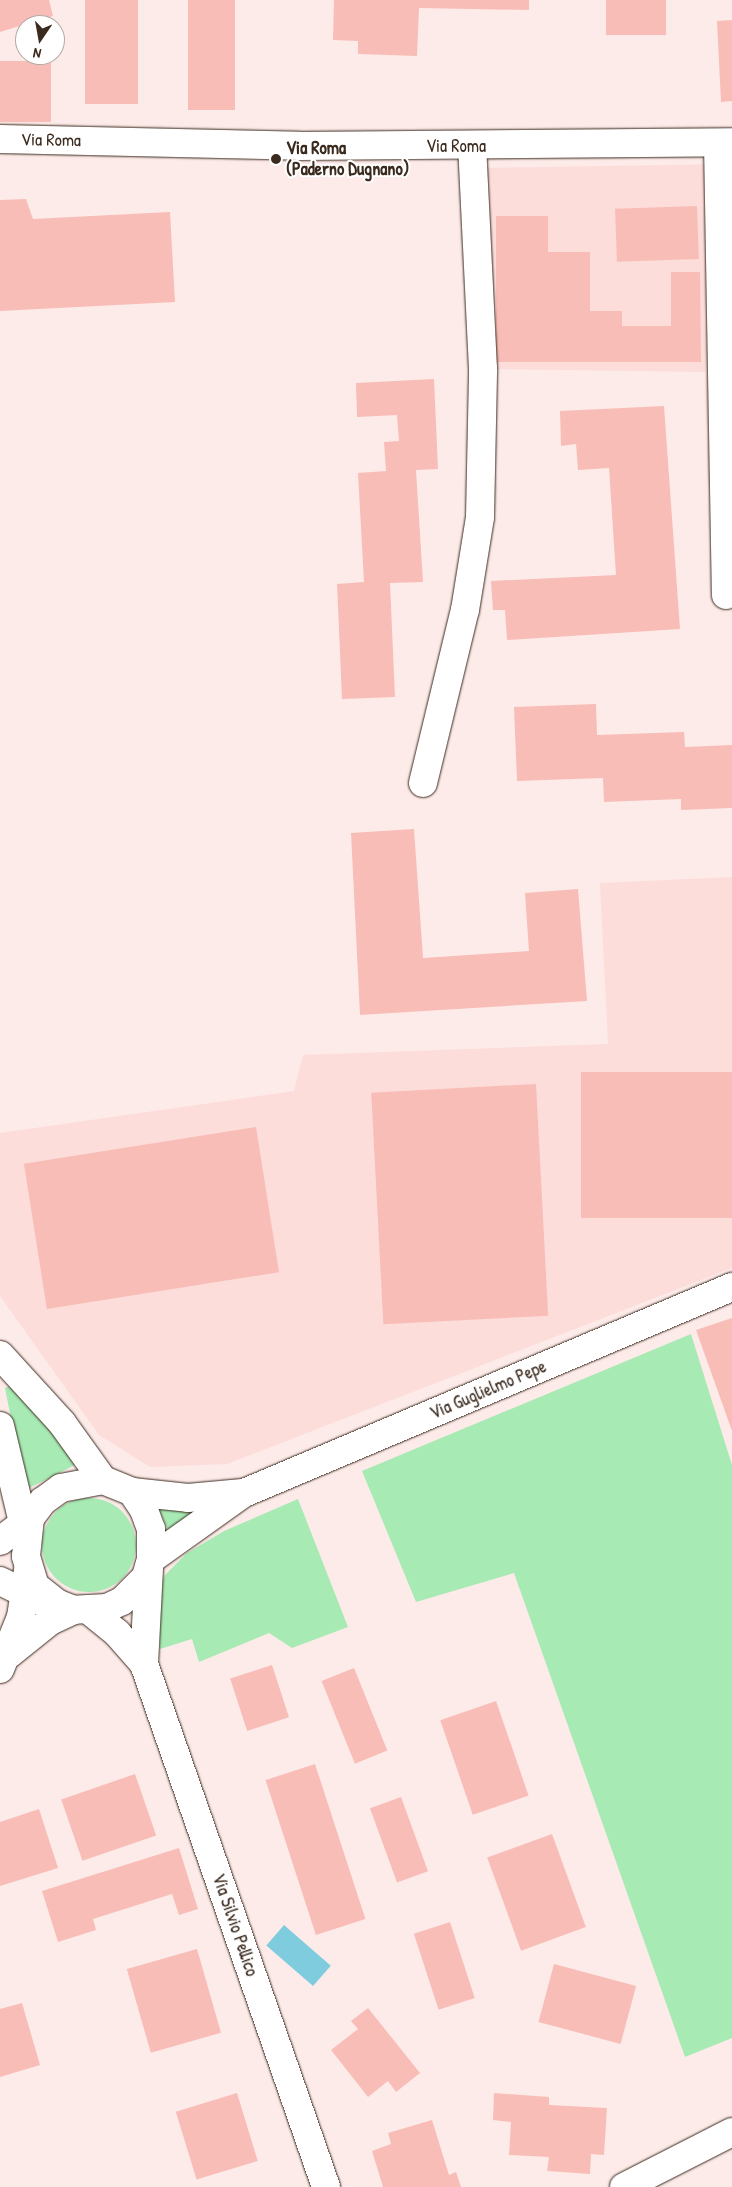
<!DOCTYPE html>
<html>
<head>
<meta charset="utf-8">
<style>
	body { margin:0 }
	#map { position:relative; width:732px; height:2187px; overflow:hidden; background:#fdebe9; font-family:"Patrick Hand",sans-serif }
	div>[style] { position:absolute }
	.built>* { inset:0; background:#fcddda }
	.green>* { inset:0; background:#a7eab4 }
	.round { border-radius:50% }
	.water>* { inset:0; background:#7fccde; transform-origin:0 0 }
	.building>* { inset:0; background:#f9bdb7; transform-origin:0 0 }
	.roads { filter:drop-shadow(0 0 1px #3b2a1e) drop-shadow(0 0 1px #3b2a1e) }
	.street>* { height:28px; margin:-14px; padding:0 14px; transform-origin:14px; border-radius:14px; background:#fff }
	.secondary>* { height:28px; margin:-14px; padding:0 14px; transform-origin:14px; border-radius:14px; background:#fff }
	.dots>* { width:14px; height:14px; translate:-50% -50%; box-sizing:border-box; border:2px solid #fff; border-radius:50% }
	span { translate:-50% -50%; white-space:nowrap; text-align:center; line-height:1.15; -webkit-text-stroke:4px #fff; paint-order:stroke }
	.street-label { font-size:18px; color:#3b2a1e }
	.poi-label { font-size:18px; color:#3b2a1e; font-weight:700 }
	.left { translate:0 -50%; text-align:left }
	.north { position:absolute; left:15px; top:15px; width:50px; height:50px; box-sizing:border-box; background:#fff; border:1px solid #b1aaa5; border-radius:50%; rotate:192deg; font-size:14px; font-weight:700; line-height:20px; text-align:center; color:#3b2a1e }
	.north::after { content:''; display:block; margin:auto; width:18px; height:22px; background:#3b2a1e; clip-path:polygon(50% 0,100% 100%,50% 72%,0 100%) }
</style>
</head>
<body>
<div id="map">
	<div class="built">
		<i style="clip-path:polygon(732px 164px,732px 488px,708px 489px,705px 372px,483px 369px,477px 168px)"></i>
		<i style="clip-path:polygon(732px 877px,732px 1268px,227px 1464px,150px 1467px,99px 1435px,0 1296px,0 1133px,294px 1091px,303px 1055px,608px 1044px,600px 883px)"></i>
	</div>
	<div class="green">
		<i style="clip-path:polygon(691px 1334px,732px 1465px,732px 2038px,685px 2057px,514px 1573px,416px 1602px,362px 1471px)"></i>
		<i style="clip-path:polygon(16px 1383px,77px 1464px,25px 1490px,5px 1388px)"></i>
		<i class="round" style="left:42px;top:1498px;width:94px;height:94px"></i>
		<i style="clip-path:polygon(298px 1499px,348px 1627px,292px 1648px,269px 1633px,199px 1662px,192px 1639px,160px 1649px,157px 1595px,165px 1575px,187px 1553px,224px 1531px)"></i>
		<i style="clip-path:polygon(157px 1504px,213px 1507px,169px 1533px)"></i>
	</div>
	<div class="water">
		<i style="left:284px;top:1925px;width:62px;height:27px;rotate:41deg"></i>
	</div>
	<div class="building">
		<i style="clip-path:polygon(0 0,49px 0,53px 16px,0 32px)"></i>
		<i style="left:85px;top:0;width:53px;height:104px"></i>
		<i style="left:188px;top:0;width:47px;height:110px"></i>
		<i style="clip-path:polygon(334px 0,529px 0,529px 10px,419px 8px,417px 56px,358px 54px,358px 41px,333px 40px)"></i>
		<i style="left:606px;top:0;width:60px;height:35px"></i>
		<i style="clip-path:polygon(732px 20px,732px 101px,721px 102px,717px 21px)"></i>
		<i style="left:0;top:61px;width:51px;height:61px"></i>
		<i style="clip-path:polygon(26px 199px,33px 219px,170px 212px,175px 302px,0 311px,0 200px)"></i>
		<i style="left:697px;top:206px;width:53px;height:82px;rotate:88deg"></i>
		<i style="clip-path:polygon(496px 216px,548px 216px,548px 252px,590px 252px,590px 311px,622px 311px,622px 326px,671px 326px,671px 272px,700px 272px,701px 362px,496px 362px)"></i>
		<i style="clip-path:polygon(434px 379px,438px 469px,416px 470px,423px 582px,390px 583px,395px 697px,342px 699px,337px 584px,364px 582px,358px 473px,386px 471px,384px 442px,399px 441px,397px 415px,357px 417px,356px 383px)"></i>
		<i style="clip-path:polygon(664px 406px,680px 629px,507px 640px,505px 610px,493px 610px,491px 581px,616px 575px,609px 468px,578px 470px,576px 444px,561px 446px,560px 411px)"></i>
		<i style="clip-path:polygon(596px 704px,597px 735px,684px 732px,685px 747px,732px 745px,732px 808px,681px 810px,681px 799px,604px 802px,603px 778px,517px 781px,514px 707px)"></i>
		<i style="clip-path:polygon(414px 829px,423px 958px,529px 951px,525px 893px,578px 889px,587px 1001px,360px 1015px,351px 833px)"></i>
		<i style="left:732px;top:1072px;width:146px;height:151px;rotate:90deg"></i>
		<i style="left:536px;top:1084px;width:232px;height:165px;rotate:87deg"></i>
		<i style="left:256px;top:1127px;width:147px;height:235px;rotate:81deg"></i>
		<i style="clip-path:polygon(732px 1318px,732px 1431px,696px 1330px)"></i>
		<i style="left:272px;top:1665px;width:55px;height:44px;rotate:72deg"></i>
		<i style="left:354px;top:1668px;width:89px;height:35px;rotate:68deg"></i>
		<i style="left:496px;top:1701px;width:100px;height:59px;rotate:71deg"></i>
		<i style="left:315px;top:1764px;width:163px;height:52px;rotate:72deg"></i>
		<i style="left:135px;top:1774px;width:65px;height:78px;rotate:71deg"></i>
		<i style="left:401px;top:1797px;width:79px;height:33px;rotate:70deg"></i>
		<i style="clip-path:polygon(39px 1809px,58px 1868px,0 1886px,0 1822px)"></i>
		<i style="left:552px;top:1834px;width:99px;height:69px;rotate:70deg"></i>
		<i style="clip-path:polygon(179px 1848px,198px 1909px,179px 1915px,172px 1894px,93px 1919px,96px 1930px,58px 1942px,42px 1891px)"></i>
		<i style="left:450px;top:1922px;width:80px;height:38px;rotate:72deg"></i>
		<i style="left:197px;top:1949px;width:87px;height:73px;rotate:74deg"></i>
		<i style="left:554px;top:1964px;width:85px;height:60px;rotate:15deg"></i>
		<i style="clip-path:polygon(22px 2003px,40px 2065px,0 2077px,0 2009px)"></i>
		<i style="clip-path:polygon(368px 2008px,420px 2073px,396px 2092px,388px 2081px,368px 2097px,331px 2050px,358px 2029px,351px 2021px)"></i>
		<i style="left:237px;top:2093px;width:71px;height:64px;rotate:73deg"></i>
		<i style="clip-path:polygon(494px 2093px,549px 2097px,549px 2105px,607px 2108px,604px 2155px,591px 2154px,590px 2174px,547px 2171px,549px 2157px,509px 2155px,511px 2122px,493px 2120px)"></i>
		<i style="clip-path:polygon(432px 2120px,449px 2175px,456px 2172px,461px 2187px,383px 2187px,372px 2151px,391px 2144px,388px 2133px)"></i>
	</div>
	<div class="roads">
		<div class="street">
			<i style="left:718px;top:143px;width:452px;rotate:89deg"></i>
			<i style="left:423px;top:783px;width:178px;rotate:-76.4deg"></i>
			<i style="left:465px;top:610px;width:94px;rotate:-80.8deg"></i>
			<i style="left:480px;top:517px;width:148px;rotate:-88.8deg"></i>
			<i style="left:483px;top:369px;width:223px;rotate:-92.8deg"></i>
			<i style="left:0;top:1355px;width:92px;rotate:47.6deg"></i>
			<i style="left:62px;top:1423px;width:70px;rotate:54.3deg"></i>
			<i style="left:0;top:1426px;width:116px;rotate:76.6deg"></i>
			<i style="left:103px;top:1480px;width:31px;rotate:22deg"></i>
			<i style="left:132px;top:1492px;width:22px;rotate:56deg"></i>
			<i style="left:144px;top:1510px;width:20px;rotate:70deg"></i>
			<i style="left:151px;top:1529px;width:30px;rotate:90deg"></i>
			<i style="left:151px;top:1559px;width:19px;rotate:106deg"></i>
			<i style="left:146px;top:1577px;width:34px;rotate:135deg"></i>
			<i style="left:122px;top:1601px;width:17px;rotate:155deg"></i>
			<i style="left:107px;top:1608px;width:33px;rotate:177deg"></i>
			<i style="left:74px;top:1610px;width:17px;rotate:-159deg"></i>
			<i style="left:58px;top:1604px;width:29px;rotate:-142deg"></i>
			<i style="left:35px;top:1586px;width:31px;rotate:-107deg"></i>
			<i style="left:26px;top:1556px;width:38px;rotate:-84deg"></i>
			<i style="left:30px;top:1518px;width:21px;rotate:-53deg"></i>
			<i style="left:43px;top:1501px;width:22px;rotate:-36deg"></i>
			<i style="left:61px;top:1488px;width:43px;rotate:-10.8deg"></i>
			<i style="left:132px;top:1492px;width:56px;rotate:6.1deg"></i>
			<i style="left:188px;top:1498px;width:55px;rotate:-5.2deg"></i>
			<i style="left:0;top:1541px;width:38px;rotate:-37deg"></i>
			<i style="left:151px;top:1559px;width:114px;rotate:-35.4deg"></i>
			<i style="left:244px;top:1493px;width:530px;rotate:-22.89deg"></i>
			<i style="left:0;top:1581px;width:46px;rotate:26deg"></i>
			<i style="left:90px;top:1611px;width:35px;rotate:39deg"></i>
			<i style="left:117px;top:1633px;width:41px;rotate:48.9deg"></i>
			<i style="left:144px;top:1664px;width:554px;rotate:70.81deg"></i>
			<i style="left:9px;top:1654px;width:53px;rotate:-38.8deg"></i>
			<i style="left:50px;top:1621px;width:26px;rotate:-25deg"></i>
			<i style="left:144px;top:1664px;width:96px;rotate:-87deg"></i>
			<i style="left:0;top:1669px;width:56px;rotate:-68deg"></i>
			<i style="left:21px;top:1617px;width:48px;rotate:-81.5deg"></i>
			<i style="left:624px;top:2187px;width:121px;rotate:-27deg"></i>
		</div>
		<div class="secondary">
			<i style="left:0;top:139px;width:299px;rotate:1.3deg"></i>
			<i style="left:299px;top:146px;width:433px;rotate:-0.5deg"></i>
		</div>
	</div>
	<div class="dots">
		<i style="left:276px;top:159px;background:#3b2a1e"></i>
	</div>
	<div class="street-label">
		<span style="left:51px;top:140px;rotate:1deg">Via Roma</span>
		<span style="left:456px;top:146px">Via Roma</span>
		<span style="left:488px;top:1390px;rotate:-23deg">Via Guglielmo Pepe</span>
		<span style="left:235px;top:1925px;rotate:71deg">Via Silvio Pellico</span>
	</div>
	<div class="poi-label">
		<span class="left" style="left:286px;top:159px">Via Roma<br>(Paderno Dugnano)</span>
	</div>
	<div class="north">N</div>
</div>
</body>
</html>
